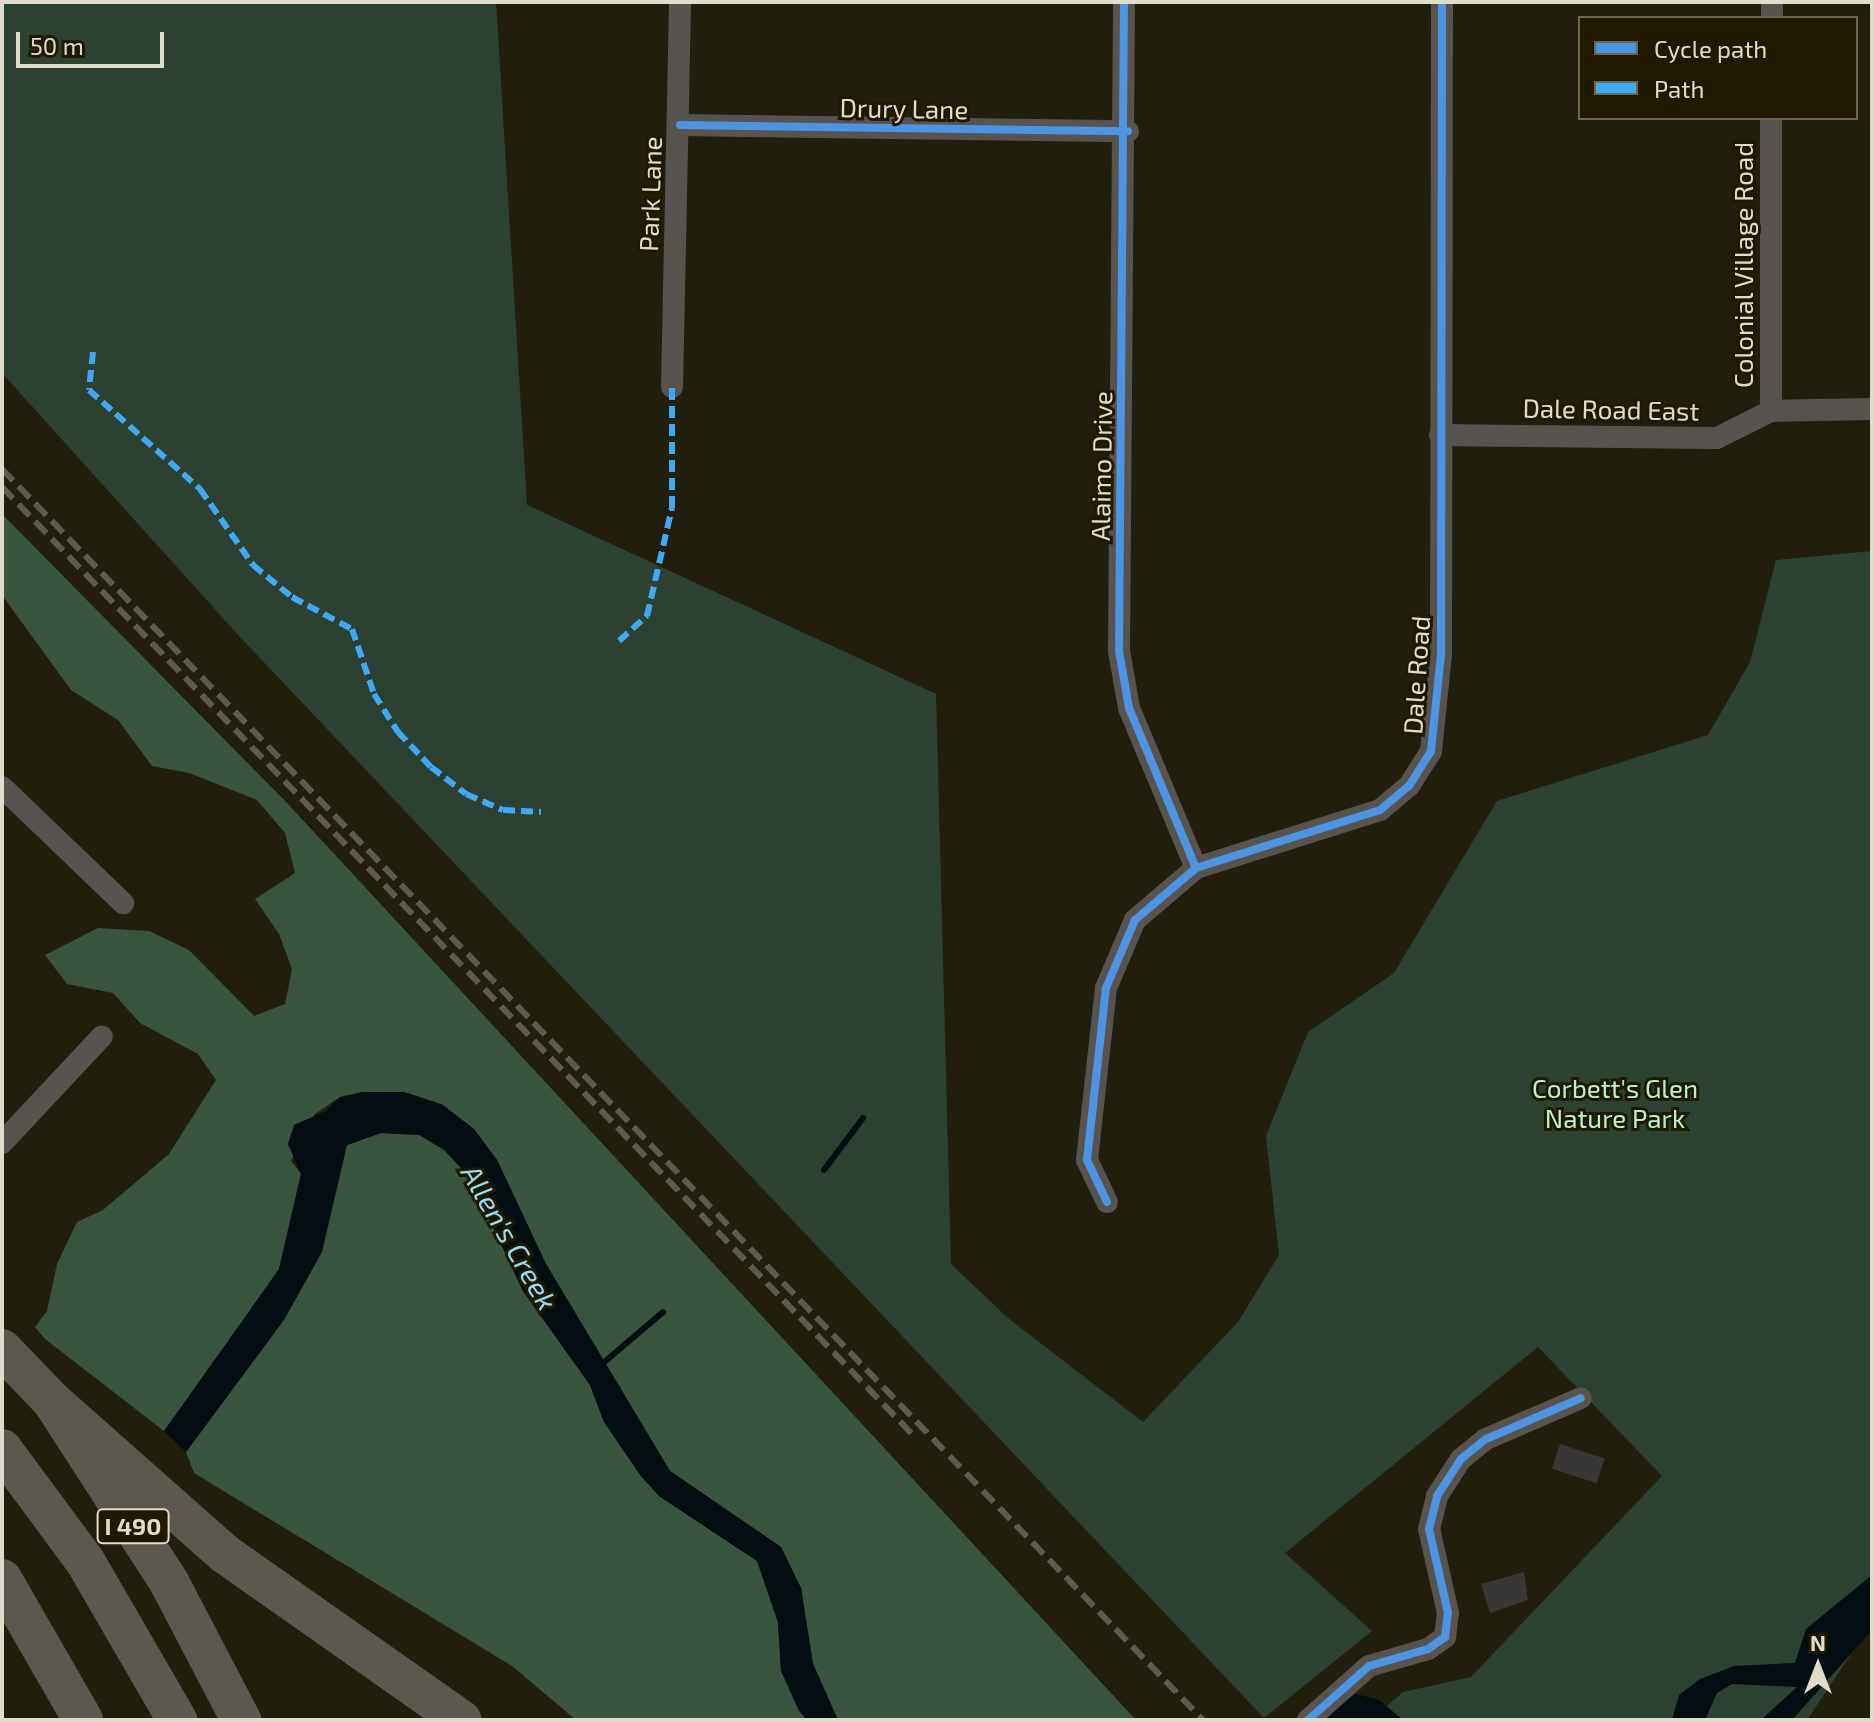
<!DOCTYPE html>
<html>
<head>
<meta charset="utf-8">
<style>
	body { margin:0 }
	#map { position:relative; width:1874px; height:1722px; overflow:hidden; background:#211e0e; font-family:"Exo 2",sans-serif }
	div>[style] { position:absolute }
	.green>* { inset:0; background:#2c4131 }
	.forest>* { inset:0; background:#39543f }
	.water>* { inset:0; background:#030d12 }
	.stream>* { height:6px; margin:-3px; padding:0 3px; transform-origin:3px; border-radius:3px; background:#030d12 }
	.building>* { inset:0; background:#383735; transform-origin:0 0 }
	.minor>* { height:22px; margin:-11px; padding:0 11px; transform-origin:11px; border-radius:11px; background:#57534f }
	.motorway>* { height:40px; margin:-20px; padding:0 20px; transform-origin:20px; border-radius:20px; background:#5d584f }
	.rail>* { height:6px; margin-top:-3px; transform-origin:0; background:repeating-linear-gradient(90deg,#5d5a52 0 16px,transparent 0 24px) }
	.quiet>* { height:6px; margin-top:-3px; transform-origin:0; background:repeating-linear-gradient(90deg,#3fa9f5 0 12px,transparent 0 18px) }
	.cycleway>* { height:8px; margin:-4px; padding:0 4px; transform-origin:4px; border-radius:4px; background:#4d94e3 }
	span { translate:-50% -50%; white-space:nowrap; text-align:center; line-height:1.15; -webkit-text-stroke:6px #201900; paint-order:stroke }
	.shield-label span { padding:2px 6px; background:#201900; border:2px solid; border-radius:6px; -webkit-text-stroke-width:0 }
	.shield-label { font-size:24px; color:#e0dccb; font-weight:700 }
	.street-label { font-size:26px; color:#e0dccb }
	.park-label { font-size:26px; color:#b9f2ca }
	.water-label { font-size:28px; color:#95dbf7; font-style:italic }
	.frame { position:absolute; inset:0; border:4px solid #e0dccb; pointer-events:none }
	.legend { position:absolute; left:1578px; top:16px; width:280px; height:104px; box-sizing:border-box; background:#201900; border:2px solid #6d6751; margin:0; padding:10px 14px; list-style:none; font-size:24px; color:#e0dccb }
	.legend li { display:flex; align-items:center; gap:16px; height:40px }
	.legend b { width:40px; border:2px solid #6d6751 }
	.north { position:absolute; left:1778px; top:1626px; width:80px; height:80px; -webkit-text-stroke:6px #201900; paint-order:stroke; rotate:0deg; font-size:22px; font-weight:700; line-height:32px; text-align:center; color:#e0dccb }
	.north::after { content:''; display:block; margin:auto; width:28px; height:36px; background:#e0dccb; clip-path:polygon(50% 0,100% 100%,50% 72%,0 100%) }
	.scale { position:absolute; left:16px; top:32px; width:148px; height:36px; box-sizing:border-box; border:4px solid #e0dccb; border-top:0; padding-left:10px; font-size:24px; line-height:28px; white-space:nowrap; color:#e0dccb; -webkit-text-stroke:6px #201900; paint-order:stroke }
</style>
</head>
<body>
<div id="map">
	<div class="green">
		<i style="clip-path:polygon(2px 2px,496px 2px,527px 505px,936px 694px,951px 1264px,1008px 1318px,1143px 1422px,1238px 1322px,1279px 1255px,1266px 1136px,1308px 1032px,1394px 973px,1497px 801px,1708px 735px,1750px 662px,1776px 560px,1872px 551px,1872px 1623px,1807px 1720px,1371px 1720px,1403px 1692px,1471px 1677px,1662px 1476px,1538px 1347px,1285px 1553px,1372px 1631px,1264px 1718px,240px 637px,2px 373px)"></i>
	</div>
	<div class="forest">
		<i style="clip-path:polygon(2px 514px,288px 804px,1136px 1720px,838px 1720px,813px 1664px,801px 1588px,781px 1547px,670px 1471px,546px 1264px,497px 1160px,474px 1129px,442px 1104px,404px 1092px,340px 1097px,315px 1114px,291px 1161px,301px 1174px,279px 1269px,255px 1310px,164px 1431px,45px 1339px,35px 1327px,47px 1311px,57px 1264px,77px 1222px,103px 1210px,169px 1154px,216px 1080px,198px 1054px,140px 1023px,113px 993px,67px 984px,45px 955px,98px 928px,149px 931px,189px 950px,254px 1016px,285px 1004px,292px 969px,279px 934px,255px 899px,295px 873px,285px 833px,257px 800px,189px 773px,152px 766px,118px 720px,71px 690px,2px 595px)"></i>
		<i style="clip-path:polygon(381px 1133px,419px 1135px,444px 1150px,470px 1178px,523px 1291px,590px 1385px,604px 1422px,641px 1476px,659px 1496px,757px 1561px,778px 1622px,781px 1671px,807px 1720px,576px 1720px,512px 1666px,194px 1473px,186px 1452px,268px 1340px,347px 1145px)"></i>
	</div>
	<div class="water">
		<i style="clip-path:polygon(362px 1092px,404px 1092px,442px 1105px,474px 1129px,497px 1160px,546px 1264px,670px 1471px,781px 1547px,801px 1588px,813px 1664px,838px 1720px,807px 1720px,799px 1711px,781px 1671px,778px 1622px,757px 1561px,659px 1496px,641px 1476px,604px 1422px,590px 1385px,523px 1291px,470px 1178px,445px 1150px,420px 1135px,381px 1133px,347px 1145px,322px 1252px,284px 1320px,186px 1452px,164px 1431px,279px 1269px,301px 1174px,288px 1144px,294px 1125px,326px 1111px,340px 1097px)"></i>
		<i style="clip-path:polygon(1872px 1575px,1872px 1630px,1793px 1719px,1761px 1720px,1797px 1687px,1732px 1684px,1717px 1693px,1705px 1720px,1672px 1720px,1679px 1695px,1700px 1679px,1734px 1666px,1795px 1663px,1806px 1629px)"></i>
		<i style="clip-path:polygon(1356px 1694px,1379px 1700px,1403px 1720px,1316px 1720px)"></i>
	</div>
	<div class="stream">
		<i style="left:824px;top:1170px;width:65px;rotate:-53.1deg"></i>
		<i style="left:602px;top:1364px;width:80px;rotate:-40.4deg"></i>
	</div>
	<div class="building">
		<i style="left:1560px;top:1444px;width:47px;height:26px;rotate:18deg"></i>
		<i style="clip-path:polygon(1524px 1572px,1528px 1600px,1490px 1613px,1481px 1584px)"></i>
	</div>
	<div class="minor">
		<i style="left:1124px;top:2px;width:649px;rotate:90.44deg"></i>
		<i style="left:1119px;top:651px;width:58px;rotate:80deg"></i>
		<i style="left:1129px;top:708px;width:173px;rotate:67.3deg"></i>
		<i style="left:1772px;top:18px;width:16px;rotate:-90deg"></i>
		<i style="left:680px;top:125px;width:448px;rotate:0.8deg"></i>
		<i style="left:672px;top:387px;width:385px;rotate:-88.8deg"></i>
		<i style="left:1771px;top:411px;width:293px;rotate:-90deg"></i>
		<i style="left:1440px;top:435px;width:277px;rotate:0.6deg"></i>
		<i style="left:1717px;top:438px;width:60px;rotate:-26.6deg"></i>
		<i style="left:1771px;top:411px;width:101px;rotate:-1.1deg"></i>
		<i style="left:2px;top:787px;width:168px;rotate:43.8deg"></i>
		<i style="left:2px;top:1143px;width:146px;rotate:-46.9deg"></i>
		<i style="left:1107px;top:1202px;width:47px;rotate:-115.5deg"></i>
		<i style="left:1087px;top:1160px;width:173px;rotate:-83.7deg"></i>
		<i style="left:1106px;top:988px;width:74px;rotate:-66.9deg"></i>
		<i style="left:1135px;top:920px;width:80px;rotate:-40.4deg"></i>
		<i style="left:1196px;top:868px;width:193px;rotate:-17.5deg"></i>
		<i style="left:1380px;top:810px;width:38px;rotate:-40deg"></i>
		<i style="left:1409px;top:786px;width:41px;rotate:-57.8deg"></i>
		<i style="left:1431px;top:751px;width:97px;rotate:-84.1deg"></i>
		<i style="left:1441px;top:655px;width:653px;rotate:-89.91deg"></i>
		<i style="left:1308px;top:1720px;width:81px;rotate:-41.5deg"></i>
		<i style="left:1369px;top:1666px;width:61px;rotate:-16.1deg"></i>
		<i style="left:1428px;top:1649px;width:21px;rotate:-35deg"></i>
		<i style="left:1445px;top:1637px;width:24px;rotate:-83deg"></i>
		<i style="left:1448px;top:1613px;width:86px;rotate:-102.7deg"></i>
		<i style="left:1429px;top:1529px;width:34px;rotate:-76deg"></i>
		<i style="left:1437px;top:1496px;width:44px;rotate:-57deg"></i>
		<i style="left:1461px;top:1459px;width:32px;rotate:-39deg"></i>
		<i style="left:1486px;top:1439px;width:103px;rotate:-23.3deg"></i>
	</div>
	<div class="motorway">
		<i style="left:2px;top:1349px;width:72px;rotate:46.1deg"></i>
		<i style="left:52px;top:1401px;width:216px;rotate:57.1deg"></i>
		<i style="left:169px;top:1582px;width:156px;rotate:62.4deg"></i>
		<i style="left:52px;top:1401px;width:231px;rotate:41.5deg"></i>
		<i style="left:225px;top:1554px;width:289px;rotate:35.1deg"></i>
		<i style="left:2px;top:1449px;width:139px;rotate:53.5deg"></i>
		<i style="left:85px;top:1561px;width:184px;rotate:59.9deg"></i>
		<i style="left:2px;top:1579px;width:163px;rotate:60.1deg"></i>
	</div>
	<div class="rail">
		<i style="left:2px;top:469px;width:1734px;rotate:46.17deg"></i>
		<i style="left:2px;top:487px;width:1316px;rotate:46.14deg"></i>
	</div>
	<div class="quiet">
		<i style="left:93px;top:352px;width:38px;rotate:96deg"></i>
		<i style="left:89px;top:390px;width:149px;rotate:41.7deg"></i>
		<i style="left:200px;top:489px;width:93px;rotate:55.1deg"></i>
		<i style="left:253px;top:565px;width:50px;rotate:39.4deg"></i>
		<i style="left:292px;top:597px;width:68px;rotate:28.1deg"></i>
		<i style="left:352px;top:629px;width:69px;rotate:71.3deg"></i>
		<i style="left:374px;top:694px;width:45px;rotate:57.7deg"></i>
		<i style="left:398px;top:732px;width:48px;rotate:46.7deg"></i>
		<i style="left:431px;top:767px;width:44px;rotate:37.6deg"></i>
		<i style="left:466px;top:794px;width:40px;rotate:23.4deg"></i>
		<i style="left:503px;top:810px;width:38px;rotate:3deg"></i>
		<i style="left:619px;top:641px;width:38px;rotate:-42deg"></i>
		<i style="left:647px;top:616px;width:111px;rotate:-77deg"></i>
		<i style="left:672px;top:508px;width:121px;rotate:-90deg"></i>
	</div>
	<div class="cycleway">
		<i style="left:1124px;top:2px;width:649px;rotate:90.44deg"></i>
		<i style="left:1119px;top:651px;width:58px;rotate:80deg"></i>
		<i style="left:1129px;top:708px;width:173px;rotate:67.3deg"></i>
		<i style="left:680px;top:125px;width:448px;rotate:0.8deg"></i>
		<i style="left:1107px;top:1202px;width:47px;rotate:-115.5deg"></i>
		<i style="left:1087px;top:1160px;width:173px;rotate:-83.7deg"></i>
		<i style="left:1106px;top:988px;width:74px;rotate:-66.9deg"></i>
		<i style="left:1135px;top:920px;width:80px;rotate:-40.4deg"></i>
		<i style="left:1196px;top:868px;width:193px;rotate:-17.5deg"></i>
		<i style="left:1380px;top:810px;width:38px;rotate:-40deg"></i>
		<i style="left:1409px;top:786px;width:41px;rotate:-57.8deg"></i>
		<i style="left:1431px;top:751px;width:97px;rotate:-84.1deg"></i>
		<i style="left:1441px;top:655px;width:653px;rotate:-89.91deg"></i>
		<i style="left:1308px;top:1720px;width:81px;rotate:-41.5deg"></i>
		<i style="left:1369px;top:1666px;width:61px;rotate:-16.1deg"></i>
		<i style="left:1428px;top:1649px;width:21px;rotate:-35deg"></i>
		<i style="left:1445px;top:1637px;width:24px;rotate:-83deg"></i>
		<i style="left:1448px;top:1613px;width:86px;rotate:-102.7deg"></i>
		<i style="left:1429px;top:1529px;width:34px;rotate:-76deg"></i>
		<i style="left:1437px;top:1496px;width:44px;rotate:-57deg"></i>
		<i style="left:1461px;top:1459px;width:32px;rotate:-39deg"></i>
		<i style="left:1486px;top:1439px;width:103px;rotate:-23.3deg"></i>
	</div>
	<div class="shield-label">
		<span style="left:133px;top:1526px">I 490</span>
	</div>
	<div class="street-label">
		<span style="left:904px;top:108px;rotate:1deg">Drury Lane</span>
		<span style="left:650px;top:194px;rotate:-88deg">Park Lane</span>
		<span style="left:1743px;top:265px;rotate:-90deg">Colonial Village Road</span>
		<span style="left:1611px;top:409px;rotate:1deg">Dale Road East</span>
		<span style="left:1101px;top:466px;rotate:-89deg">Alaimo Drive</span>
		<span style="left:1416px;top:675px;rotate:-86deg">Dale Road</span>
	</div>
	<div class="park-label">
		<span style="left:1615px;top:1103px">Corbett's Glen<br>Nature Park</span>
	</div>
	<div class="water-label">
		<span style="left:510px;top:1237px;rotate:60deg">Allen's Creek</span>
	</div>
	<div class="frame"></div>
	<ul class="legend">
	<li><b style="height:10px;background:#4d94e3"></b>Cycle path</li>
	<li><b style="height:10px;background:#3fa9f5"></b>Path</li>
	</ul>
	<div class="north">N</div>
	<div class="scale">50 m</div>
</div>
</body>
</html>
